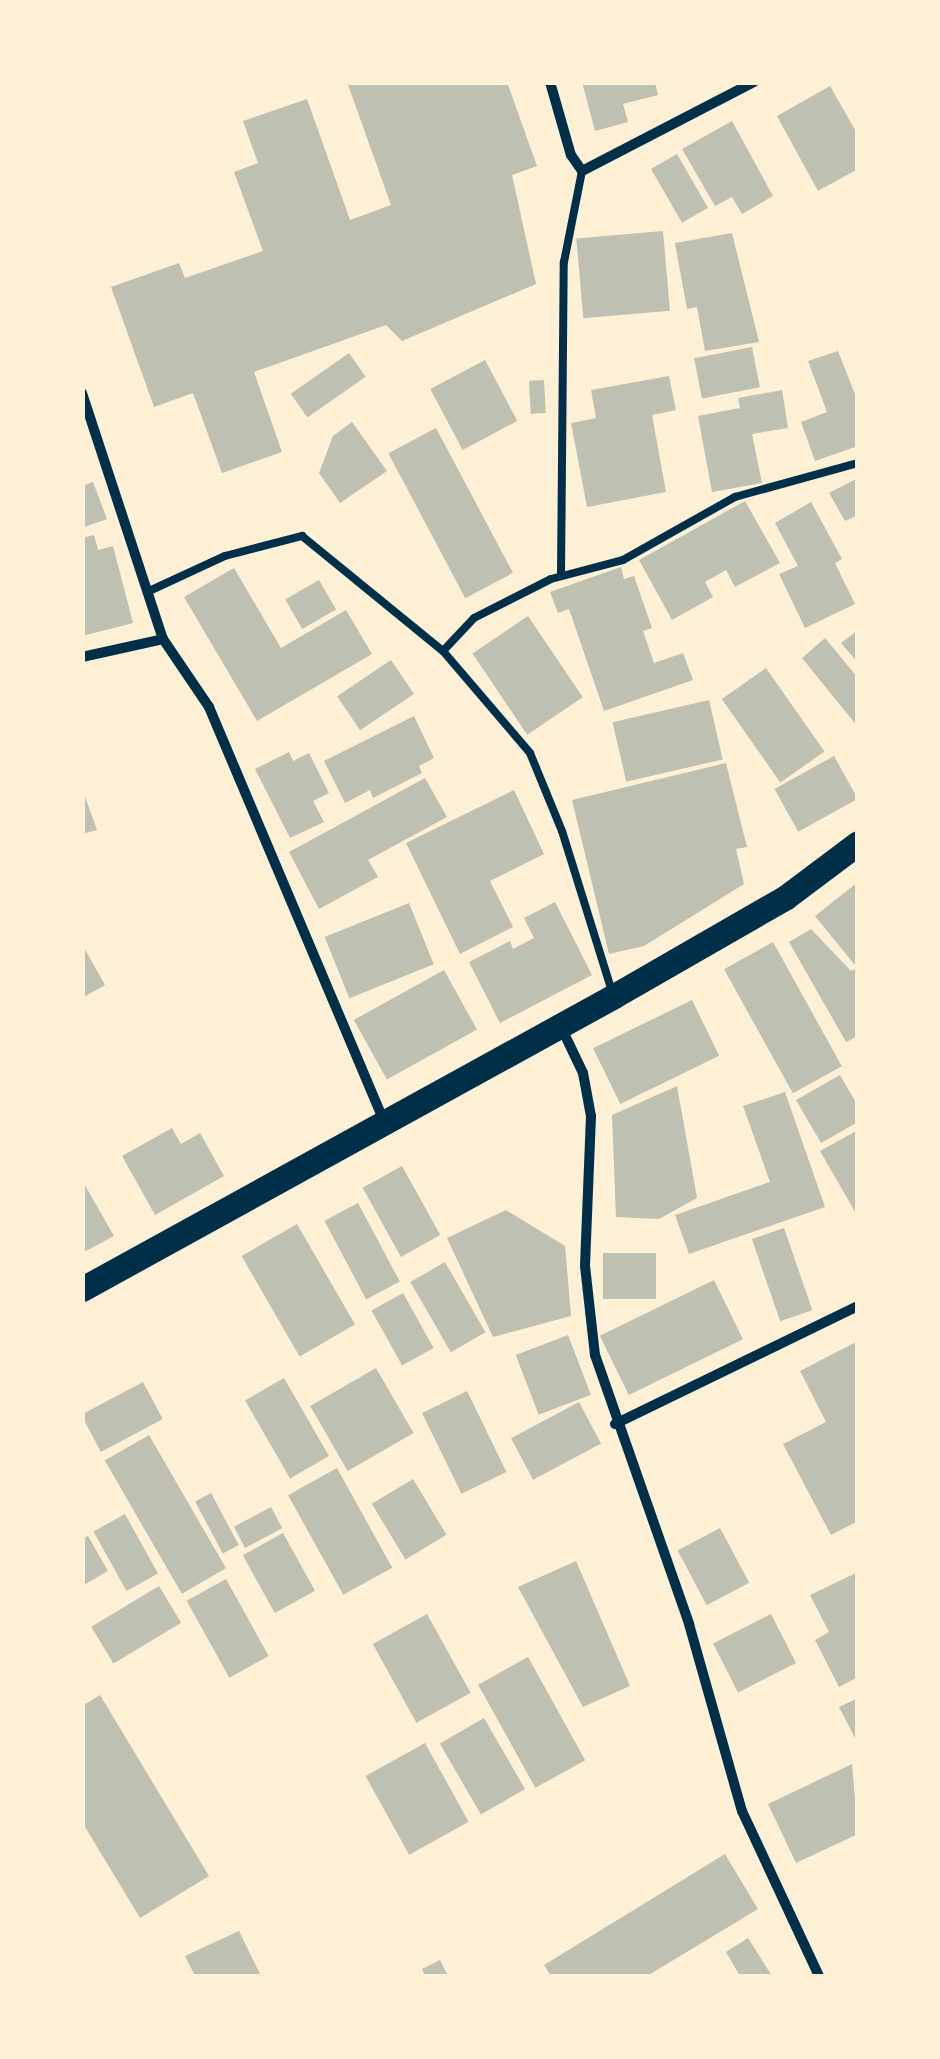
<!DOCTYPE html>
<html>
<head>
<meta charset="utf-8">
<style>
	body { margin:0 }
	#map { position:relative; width:940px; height:2059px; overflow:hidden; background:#fdf0d5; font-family:Figtree,sans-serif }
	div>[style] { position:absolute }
	.building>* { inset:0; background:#bec0b2; transform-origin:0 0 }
	.service>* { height:8px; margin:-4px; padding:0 4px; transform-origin:4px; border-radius:4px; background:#003049 }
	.minor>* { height:10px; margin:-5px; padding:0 5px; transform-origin:5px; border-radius:5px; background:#003049 }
	.primary>* { height:25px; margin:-12.5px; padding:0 12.5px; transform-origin:12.5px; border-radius:12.5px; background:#003049 }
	span { translate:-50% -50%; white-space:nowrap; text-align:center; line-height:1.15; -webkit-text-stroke:8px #fdf0d5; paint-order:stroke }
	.frame { position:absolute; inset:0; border:85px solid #fdf0d5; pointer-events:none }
</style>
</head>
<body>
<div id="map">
	<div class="building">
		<i style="clip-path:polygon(347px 82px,507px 82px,537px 166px,512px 175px,536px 284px,402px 341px,386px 325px,254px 372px,282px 452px,222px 473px,193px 393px,154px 407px,111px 287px,179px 263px,185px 278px,263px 251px,234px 172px,258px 163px,243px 121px,307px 99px,350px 220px,391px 205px)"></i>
		<i style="clip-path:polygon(582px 82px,655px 82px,658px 95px,623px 104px,628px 122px,595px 131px)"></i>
		<i style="clip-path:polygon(830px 86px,858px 135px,858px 169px,818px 191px,777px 116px)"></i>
		<i style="clip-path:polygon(732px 121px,773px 196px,742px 214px,732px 197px,715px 206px,682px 149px)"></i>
		<i style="left:677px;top:154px;width:62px;height:30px;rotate:60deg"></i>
		<i style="left:663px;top:231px;width:80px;height:87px;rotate:85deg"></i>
		<i style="clip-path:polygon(732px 233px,759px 342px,705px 351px,697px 307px,687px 309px,675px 243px)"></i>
		<i style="left:752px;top:347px;width:41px;height:59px;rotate:79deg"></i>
		<i style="clip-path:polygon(838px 351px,858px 402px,858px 446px,815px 461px,801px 422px,827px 412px,808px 361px)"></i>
		<i style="left:349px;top:353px;width:29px;height:71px;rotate:55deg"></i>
		<i style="left:485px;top:360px;width:69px;height:62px;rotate:62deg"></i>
		<i style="clip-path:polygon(669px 376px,676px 410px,652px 415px,666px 492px,587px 507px,571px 423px,596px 418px,591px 390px)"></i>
		<i style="left:544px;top:380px;width:33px;height:15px;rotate:87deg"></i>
		<i style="clip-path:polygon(782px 390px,788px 428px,752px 434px,762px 483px,712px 492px,698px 416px,740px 408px,738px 398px)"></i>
		<i style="clip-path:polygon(352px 422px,387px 471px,340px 503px,319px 473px,333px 436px)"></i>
		<i style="left:436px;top:428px;width:164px;height:54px;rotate:62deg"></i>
		<i style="clip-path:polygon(858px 478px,858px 515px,845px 521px,829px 493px)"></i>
		<i style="clip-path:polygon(93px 482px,107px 519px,82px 528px,82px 486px)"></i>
		<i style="clip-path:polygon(745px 501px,780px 563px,735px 587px,726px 570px,705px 582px,713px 597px,672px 620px,639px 560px)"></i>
		<i style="clip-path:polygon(811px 502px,842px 559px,835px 563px,855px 604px,805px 628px,779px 574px,798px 566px,775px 523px)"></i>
		<i style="clip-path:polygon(94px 535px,98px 550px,113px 546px,133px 623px,82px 636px,82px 538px)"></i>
		<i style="clip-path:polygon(621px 567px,624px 579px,634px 576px,652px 628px,643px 631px,654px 663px,683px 653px,693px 680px,604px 711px,569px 609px,558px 613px,550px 592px)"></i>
		<i style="clip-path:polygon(234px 568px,281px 648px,346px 610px,372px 654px,257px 721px,184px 597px)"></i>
		<i style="left:319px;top:580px;width:34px;height:39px;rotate:60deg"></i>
		<i style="left:528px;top:616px;width:98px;height:67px;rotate:56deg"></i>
		<i style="clip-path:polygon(858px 630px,858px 663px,841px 643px)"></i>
		<i style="clip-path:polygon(825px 638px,858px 678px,858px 727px,802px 658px)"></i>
		<i style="left:391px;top:660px;width:41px;height:65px;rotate:56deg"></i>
		<i style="left:766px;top:668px;width:102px;height:54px;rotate:55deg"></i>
		<i style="left:709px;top:700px;width:61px;height:99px;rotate:77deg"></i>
		<i style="clip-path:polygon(414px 716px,434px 758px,419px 766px,422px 773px,373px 798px,370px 790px,345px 803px,324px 761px)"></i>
		<i style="clip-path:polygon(289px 752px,293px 761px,309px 753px,329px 793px,313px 801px,324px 822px,290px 838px,255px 769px)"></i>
		<i style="left:834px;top:756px;width:49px;height:68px;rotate:61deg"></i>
		<i style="clip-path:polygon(726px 763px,747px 847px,736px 849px,744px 884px,644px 946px,609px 954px,572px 800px)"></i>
		<i style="clip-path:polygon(425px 778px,447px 817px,368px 860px,378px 877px,319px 909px,289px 852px)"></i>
		<i style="clip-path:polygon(82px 788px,97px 830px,82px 834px)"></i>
		<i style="clip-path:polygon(514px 790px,544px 854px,490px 881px,513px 927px,460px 954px,406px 843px)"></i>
		<i style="clip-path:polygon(858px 882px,858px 962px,854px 964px,815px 916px)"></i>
		<i style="clip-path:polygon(555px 902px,592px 975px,500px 1023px,469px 962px,510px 941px,513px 949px,534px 938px,524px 918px)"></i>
		<i style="left:409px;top:903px;width:66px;height:91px;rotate:68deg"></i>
		<i style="clip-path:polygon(811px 929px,851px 971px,858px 968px,858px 1036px,846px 1042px,789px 942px)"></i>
		<i style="left:773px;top:942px;width:142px;height:56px;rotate:61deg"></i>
		<i style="clip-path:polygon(82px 944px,105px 985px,82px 998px)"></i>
		<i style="left:444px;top:970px;width:68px;height:103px;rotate:61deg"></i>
		<i style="left:692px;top:1000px;width:62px;height:110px;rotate:64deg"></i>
		<i style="clip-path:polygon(840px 1075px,858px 1106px,858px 1122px,821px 1143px,796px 1100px)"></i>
		<i style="clip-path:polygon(677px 1086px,697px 1198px,659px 1219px,616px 1217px,612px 1115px)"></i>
		<i style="clip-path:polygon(785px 1092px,825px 1207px,689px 1254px,675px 1215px,770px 1182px,743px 1106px)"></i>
		<i style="clip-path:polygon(172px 1128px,181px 1144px,200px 1133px,224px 1176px,155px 1215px,122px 1156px)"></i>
		<i style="clip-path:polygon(858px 1130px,858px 1217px,820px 1151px)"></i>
		<i style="left:402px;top:1166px;width:79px;height:45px;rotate:61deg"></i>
		<i style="clip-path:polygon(82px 1180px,114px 1236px,82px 1253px)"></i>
		<i style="left:358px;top:1203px;width:89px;height:38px;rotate:62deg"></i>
		<i style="clip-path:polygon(506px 1210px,565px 1246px,571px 1316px,493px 1337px,447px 1238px)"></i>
		<i style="left:297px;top:1224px;width:116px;height:64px;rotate:60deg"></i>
		<i style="left:784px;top:1228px;width:87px;height:34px;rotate:71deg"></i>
		<i style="left:603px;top:1253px;width:53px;height:46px"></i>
		<i style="left:445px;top:1262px;width:81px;height:40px;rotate:60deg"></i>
		<i style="left:714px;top:1280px;width:66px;height:127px;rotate:64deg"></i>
		<i style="left:403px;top:1293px;width:63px;height:36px;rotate:61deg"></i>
		<i style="left:568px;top:1335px;width:64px;height:56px;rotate:69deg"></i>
		<i style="clip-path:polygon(858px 1341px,858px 1521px,831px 1535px,783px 1444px,826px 1422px,800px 1371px)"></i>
		<i style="left:376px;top:1368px;width:75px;height:76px;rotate:60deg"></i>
		<i style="left:284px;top:1378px;width:90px;height:45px;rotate:60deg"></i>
		<i style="left:143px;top:1382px;width:42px;height:70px;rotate:62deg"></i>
		<i style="left:467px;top:1391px;width:90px;height:50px;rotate:64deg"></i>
		<i style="left:579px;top:1402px;width:47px;height:77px;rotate:62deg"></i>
		<i style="left:149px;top:1435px;width:154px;height:51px;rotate:60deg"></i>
		<i style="left:337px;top:1468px;width:114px;height:56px;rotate:61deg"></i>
		<i style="left:413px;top:1479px;width:65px;height:48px;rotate:59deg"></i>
		<i style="left:211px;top:1493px;width:59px;height:18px;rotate:62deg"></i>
		<i style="left:271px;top:1507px;width:24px;height:42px;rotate:62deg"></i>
		<i style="left:125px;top:1514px;width:68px;height:36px;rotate:61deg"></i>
		<i style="left:720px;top:1528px;width:62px;height:48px;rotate:62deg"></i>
		<i style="left:283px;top:1533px;width:66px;height:46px;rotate:61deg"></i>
		<i style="clip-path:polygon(88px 1536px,108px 1571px,82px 1586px,82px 1539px)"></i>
		<i style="clip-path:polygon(576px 1561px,630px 1686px,583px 1707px,518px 1587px)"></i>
		<i style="clip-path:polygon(858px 1572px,858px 1677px,839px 1687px,815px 1640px,829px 1632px,810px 1595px)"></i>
		<i style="left:226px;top:1579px;width:88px;height:45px;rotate:61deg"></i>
		<i style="left:159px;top:1586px;width:43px;height:79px;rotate:59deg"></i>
		<i style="left:427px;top:1614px;width:90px;height:62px;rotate:61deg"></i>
		<i style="left:771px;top:1614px;width:55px;height:65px;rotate:63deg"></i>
		<i style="left:528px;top:1657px;width:118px;height:57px;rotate:61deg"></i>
		<i style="clip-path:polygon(100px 1695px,209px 1876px,140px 1918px,82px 1822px,82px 1706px)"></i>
		<i style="clip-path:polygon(858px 1698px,858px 1744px,839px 1707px)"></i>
		<i style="left:484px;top:1718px;width:82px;height:51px;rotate:60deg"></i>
		<i style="left:425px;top:1743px;width:90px;height:68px;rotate:61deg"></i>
		<i style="clip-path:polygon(852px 1764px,858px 1834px,796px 1863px,768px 1804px)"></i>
		<i style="clip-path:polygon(725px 1854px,758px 1909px,647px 1976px,551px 1976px,544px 1965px)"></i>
		<i style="clip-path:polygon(239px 1931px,261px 1976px,195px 1976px,185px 1956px)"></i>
		<i style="clip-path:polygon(748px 1938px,772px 1976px,740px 1976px,726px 1952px)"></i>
		<i style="clip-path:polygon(440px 1960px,448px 1976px,425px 1976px,422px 1969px)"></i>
	</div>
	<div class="service">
		<i style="left:561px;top:575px;width:313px;rotate:-89.5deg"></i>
		<i style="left:564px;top:262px;width:93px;rotate:-78.8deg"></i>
		<i style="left:147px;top:592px;width:86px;rotate:-24.8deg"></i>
		<i style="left:225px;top:556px;width:80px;rotate:-14.6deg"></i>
		<i style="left:302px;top:536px;width:182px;rotate:39.2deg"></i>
		<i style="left:443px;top:651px;width:134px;rotate:49.5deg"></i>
		<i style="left:530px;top:753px;width:84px;rotate:67.7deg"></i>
		<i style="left:562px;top:831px;width:169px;rotate:72.7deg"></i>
		<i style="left:443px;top:651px;width:45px;rotate:-46.8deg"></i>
		<i style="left:474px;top:618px;width:86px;rotate:-26.9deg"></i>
		<i style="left:551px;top:579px;width:74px;rotate:-14.8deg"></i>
		<i style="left:623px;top:560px;width:129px;rotate:-29.4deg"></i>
		<i style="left:735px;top:497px;width:128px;rotate:-15.5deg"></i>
	</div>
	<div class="minor">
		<i style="left:550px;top:82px;width:76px;rotate:74deg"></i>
		<i style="left:571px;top:155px;width:19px;rotate:55deg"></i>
		<i style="left:582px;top:171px;width:194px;rotate:-27.4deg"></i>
		<i style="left:82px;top:393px;width:259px;rotate:71.8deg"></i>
		<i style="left:163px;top:639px;width:82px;rotate:55.9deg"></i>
		<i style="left:209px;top:707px;width:452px;rotate:67.1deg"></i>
		<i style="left:82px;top:657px;width:83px;rotate:-12.5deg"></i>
		<i style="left:561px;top:1027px;width:51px;rotate:64.4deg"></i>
		<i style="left:583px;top:1073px;width:44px;rotate:79.5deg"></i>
		<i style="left:591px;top:1116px;width:150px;rotate:92.3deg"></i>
		<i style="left:585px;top:1266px;width:90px;rotate:83.6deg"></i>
		<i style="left:595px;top:1355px;width:285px;rotate:70.7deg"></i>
		<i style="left:689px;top:1624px;width:194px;rotate:74.2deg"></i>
		<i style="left:742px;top:1811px;width:182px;rotate:65deg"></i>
		<i style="left:615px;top:1424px;width:270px;rotate:-25.9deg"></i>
	</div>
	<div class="primary">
		<i style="left:82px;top:1289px;width:607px;rotate:-28.84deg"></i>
		<i style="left:614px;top:996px;width:198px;rotate:-29.9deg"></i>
		<i style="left:786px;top:897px;width:90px;rotate:-36.9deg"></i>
	</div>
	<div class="frame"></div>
</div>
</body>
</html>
